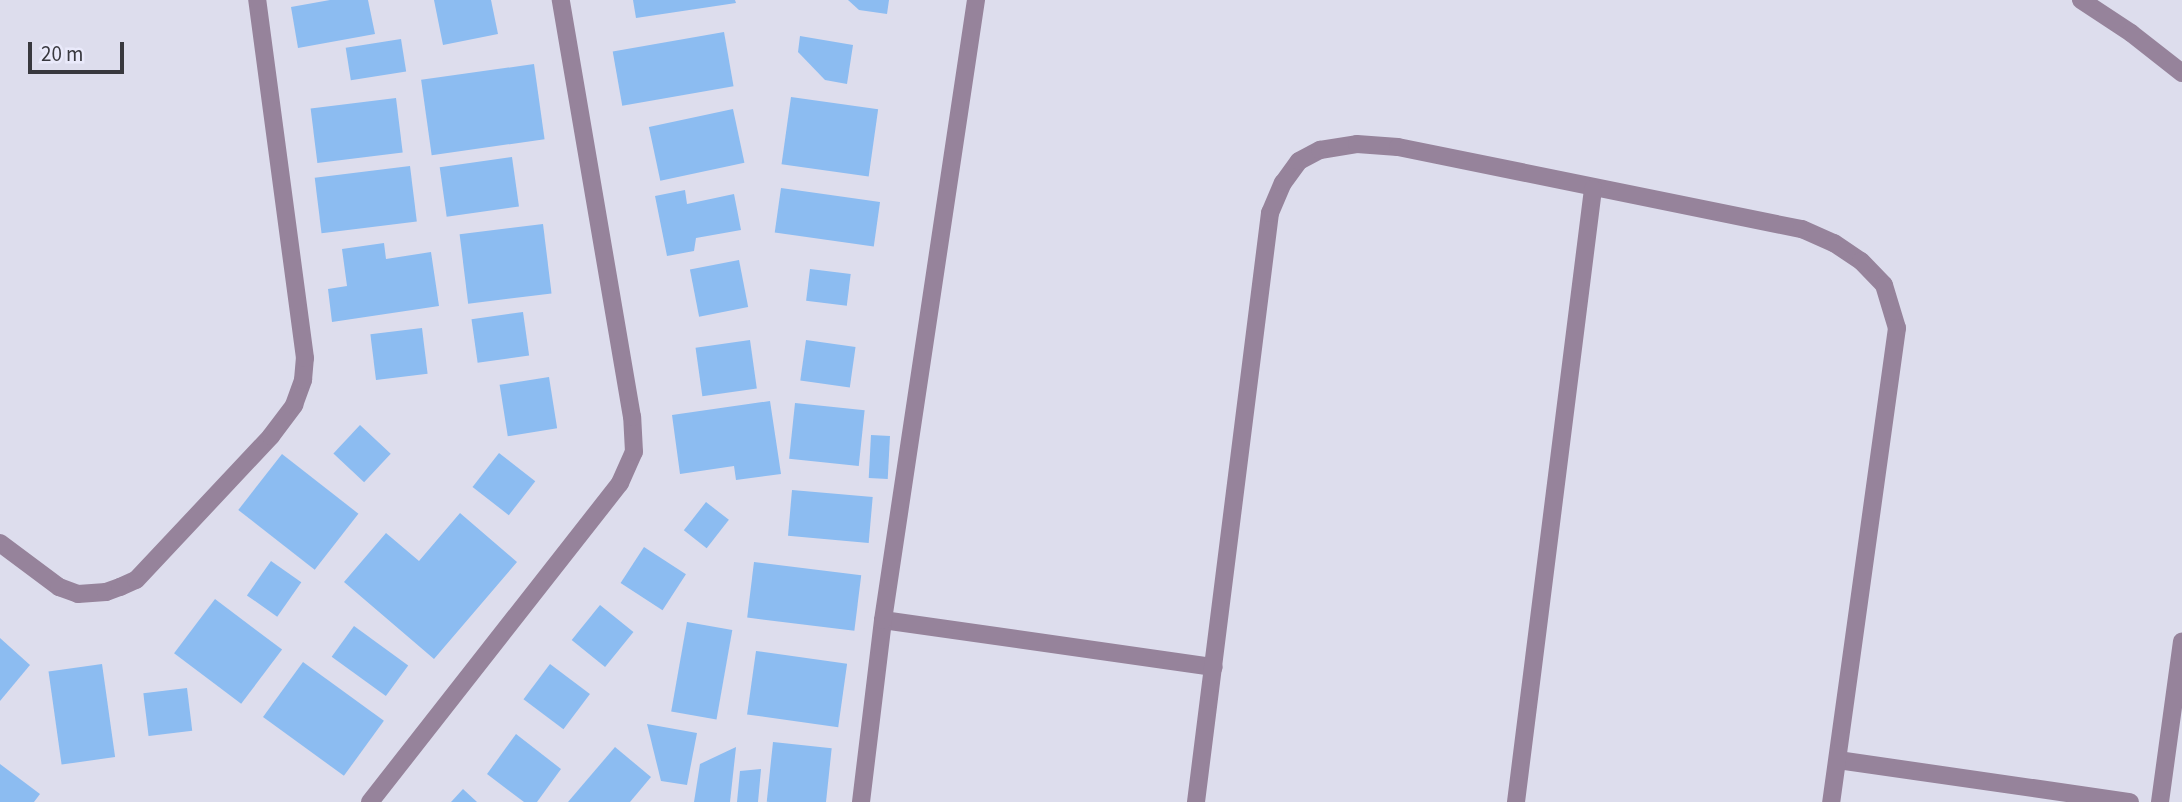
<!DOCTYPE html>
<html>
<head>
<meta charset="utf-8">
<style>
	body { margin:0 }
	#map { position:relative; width:2182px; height:802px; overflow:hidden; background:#dddded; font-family:"Source Sans 3",sans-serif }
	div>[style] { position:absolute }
	.building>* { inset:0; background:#8cbcf1; transform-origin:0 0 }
	.minor>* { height:18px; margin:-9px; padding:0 9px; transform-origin:9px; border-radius:9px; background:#96839b }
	span { translate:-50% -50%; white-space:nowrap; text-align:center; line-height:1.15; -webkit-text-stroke:6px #eaeafb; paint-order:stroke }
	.scale { position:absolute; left:28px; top:42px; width:96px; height:32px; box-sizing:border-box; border:4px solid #38383e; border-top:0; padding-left:9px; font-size:21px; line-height:24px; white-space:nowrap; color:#38383e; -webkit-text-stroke:5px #eaeafb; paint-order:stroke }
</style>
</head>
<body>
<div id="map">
	<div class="building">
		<i style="clip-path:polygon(330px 0,368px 0,375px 34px,298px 48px,291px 7px)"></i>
		<i style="clip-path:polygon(434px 0,491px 0,498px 34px,443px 45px)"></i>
		<i style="clip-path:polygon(633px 0,735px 0,736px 3px,636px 18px)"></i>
		<i style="clip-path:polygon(848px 0,889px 0,887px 14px,859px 10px)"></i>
		<i style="left:724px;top:32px;width:55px;height:113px;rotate:80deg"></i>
		<i style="clip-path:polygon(800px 36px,853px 45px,847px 84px,825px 80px,798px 52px)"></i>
		<i style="left:401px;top:39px;width:33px;height:56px;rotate:81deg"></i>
		<i style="left:534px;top:64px;width:76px;height:114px;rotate:82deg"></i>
		<i style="left:791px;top:97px;width:88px;height:68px;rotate:8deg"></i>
		<i style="left:396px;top:98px;width:55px;height:86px;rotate:83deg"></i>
		<i style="left:733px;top:109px;width:55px;height:86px;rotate:78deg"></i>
		<i style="left:512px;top:157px;width:50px;height:73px;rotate:82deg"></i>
		<i style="left:410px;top:166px;width:56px;height:96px;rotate:83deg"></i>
		<i style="left:781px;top:188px;width:100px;height:45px;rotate:8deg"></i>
		<i style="clip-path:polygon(685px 190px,687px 204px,734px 194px,741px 230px,696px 238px,694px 251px,667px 256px,655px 196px)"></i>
		<i style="left:543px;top:224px;width:70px;height:84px;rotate:83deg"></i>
		<i style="clip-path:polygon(384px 243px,386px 259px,431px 252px,439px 306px,332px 322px,328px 289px,347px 286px,342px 249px)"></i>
		<i style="left:739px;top:260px;width:48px;height:50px;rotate:79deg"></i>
		<i style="left:810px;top:269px;width:41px;height:32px;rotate:7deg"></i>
		<i style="left:523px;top:312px;width:44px;height:52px;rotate:82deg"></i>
		<i style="left:422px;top:328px;width:46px;height:52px;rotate:83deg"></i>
		<i style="left:750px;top:340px;width:49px;height:55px;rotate:82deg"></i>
		<i style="left:806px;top:340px;width:50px;height:41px;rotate:8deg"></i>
		<i style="left:549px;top:377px;width:52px;height:50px;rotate:81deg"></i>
		<i style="clip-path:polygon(770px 401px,781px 474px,736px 480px,734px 466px,680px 474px,672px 415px)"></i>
		<i style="left:795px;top:403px;width:70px;height:56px;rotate:6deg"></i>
		<i style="left:360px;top:425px;width:42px;height:39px;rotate:43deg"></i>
		<i style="left:871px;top:435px;width:19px;height:43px;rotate:3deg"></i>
		<i style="left:499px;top:453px;width:46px;height:43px;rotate:38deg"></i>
		<i style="left:282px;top:454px;width:97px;height:71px;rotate:38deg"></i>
		<i style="left:792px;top:490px;width:81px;height:46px;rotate:5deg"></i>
		<i style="left:706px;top:502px;width:29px;height:36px;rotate:38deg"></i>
		<i style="clip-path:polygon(460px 513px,517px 562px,434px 659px,344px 582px,386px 533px,419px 561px)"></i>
		<i style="left:644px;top:547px;width:50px;height:43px;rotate:33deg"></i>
		<i style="left:271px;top:561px;width:37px;height:42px;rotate:35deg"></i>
		<i style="left:754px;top:562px;width:108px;height:56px;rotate:7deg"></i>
		<i style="left:215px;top:599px;width:84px;height:68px;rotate:37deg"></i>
		<i style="left:600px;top:605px;width:43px;height:45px;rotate:39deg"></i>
		<i style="left:687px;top:622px;width:46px;height:91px;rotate:10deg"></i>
		<i style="left:354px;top:626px;width:67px;height:38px;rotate:36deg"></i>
		<i style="clip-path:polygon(0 638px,30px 665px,0 701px)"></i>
		<i style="left:756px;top:651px;width:92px;height:64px;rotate:8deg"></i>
		<i style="left:303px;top:662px;width:100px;height:68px;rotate:36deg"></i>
		<i style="left:102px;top:664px;width:94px;height:54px;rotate:82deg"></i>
		<i style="left:550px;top:664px;width:50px;height:44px;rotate:37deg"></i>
		<i style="left:187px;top:688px;width:43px;height:44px;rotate:83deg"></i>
		<i style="clip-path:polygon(647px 724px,697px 733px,687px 785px,661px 781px)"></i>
		<i style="clip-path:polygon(516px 734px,561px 769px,537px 802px,524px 802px,487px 774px)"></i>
		<i style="left:773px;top:742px;width:59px;height:60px;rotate:6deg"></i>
		<i style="clip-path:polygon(615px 747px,651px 777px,630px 802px,568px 802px)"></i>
		<i style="clip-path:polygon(736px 747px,730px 802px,694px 802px,700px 764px)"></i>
		<i style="clip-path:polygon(0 764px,40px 794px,34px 802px,0 802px)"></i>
		<i style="clip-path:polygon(761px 769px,758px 802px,737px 802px,740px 771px)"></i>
		<i style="clip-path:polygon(463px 789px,477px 802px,451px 802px)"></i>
	</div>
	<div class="minor">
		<i style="left:2081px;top:0;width:60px;rotate:33.4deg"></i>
		<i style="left:2131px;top:33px;width:65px;rotate:38.1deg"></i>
		<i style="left:0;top:543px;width:74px;rotate:36.7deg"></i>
		<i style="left:59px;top:587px;width:20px;rotate:20deg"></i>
		<i style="left:78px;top:594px;width:28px;rotate:-4deg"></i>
		<i style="left:106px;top:592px;width:15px;rotate:-20deg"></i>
		<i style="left:120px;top:587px;width:17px;rotate:-24deg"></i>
		<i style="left:136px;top:580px;width:197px;rotate:-46.8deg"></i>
		<i style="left:271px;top:436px;width:39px;rotate:-53deg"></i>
		<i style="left:294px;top:405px;width:27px;rotate:-70deg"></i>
		<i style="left:303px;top:380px;width:22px;rotate:-85deg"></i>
		<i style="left:305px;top:358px;width:361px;rotate:-97.6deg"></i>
		<i style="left:883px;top:620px;width:334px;rotate:8.1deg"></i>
		<i style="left:1838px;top:760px;width:295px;rotate:8.2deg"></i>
		<i style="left:370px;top:802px;width:405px;rotate:-51.9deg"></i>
		<i style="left:620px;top:483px;width:34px;rotate:-66deg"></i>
		<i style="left:634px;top:452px;width:35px;rotate:-93deg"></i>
		<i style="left:632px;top:417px;width:423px;rotate:-99.7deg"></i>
		<i style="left:861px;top:802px;width:183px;rotate:-83.1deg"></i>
		<i style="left:883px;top:620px;width:627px;rotate:-81.47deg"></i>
		<i style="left:1196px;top:802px;width:594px;rotate:-82.84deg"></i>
		<i style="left:1270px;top:213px;width:33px;rotate:-67deg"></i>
		<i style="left:1283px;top:183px;width:27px;rotate:-54deg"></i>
		<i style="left:1299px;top:161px;width:24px;rotate:-28deg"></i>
		<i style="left:1320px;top:150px;width:37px;rotate:-9deg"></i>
		<i style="left:1357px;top:144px;width:41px;rotate:4.2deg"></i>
		<i style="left:1398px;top:147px;width:412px;rotate:11.5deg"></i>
		<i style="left:1802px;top:229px;width:35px;rotate:24deg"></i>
		<i style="left:1834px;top:243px;width:32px;rotate:34deg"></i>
		<i style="left:1861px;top:261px;width:33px;rotate:46deg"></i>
		<i style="left:1884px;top:285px;width:45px;rotate:73.2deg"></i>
		<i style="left:1897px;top:328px;width:479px;rotate:97.9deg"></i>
		<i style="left:1516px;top:802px;width:618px;rotate:-82.84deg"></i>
		<i style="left:2160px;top:802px;width:162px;rotate:-82.2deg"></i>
	</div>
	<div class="scale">20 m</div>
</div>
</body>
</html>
